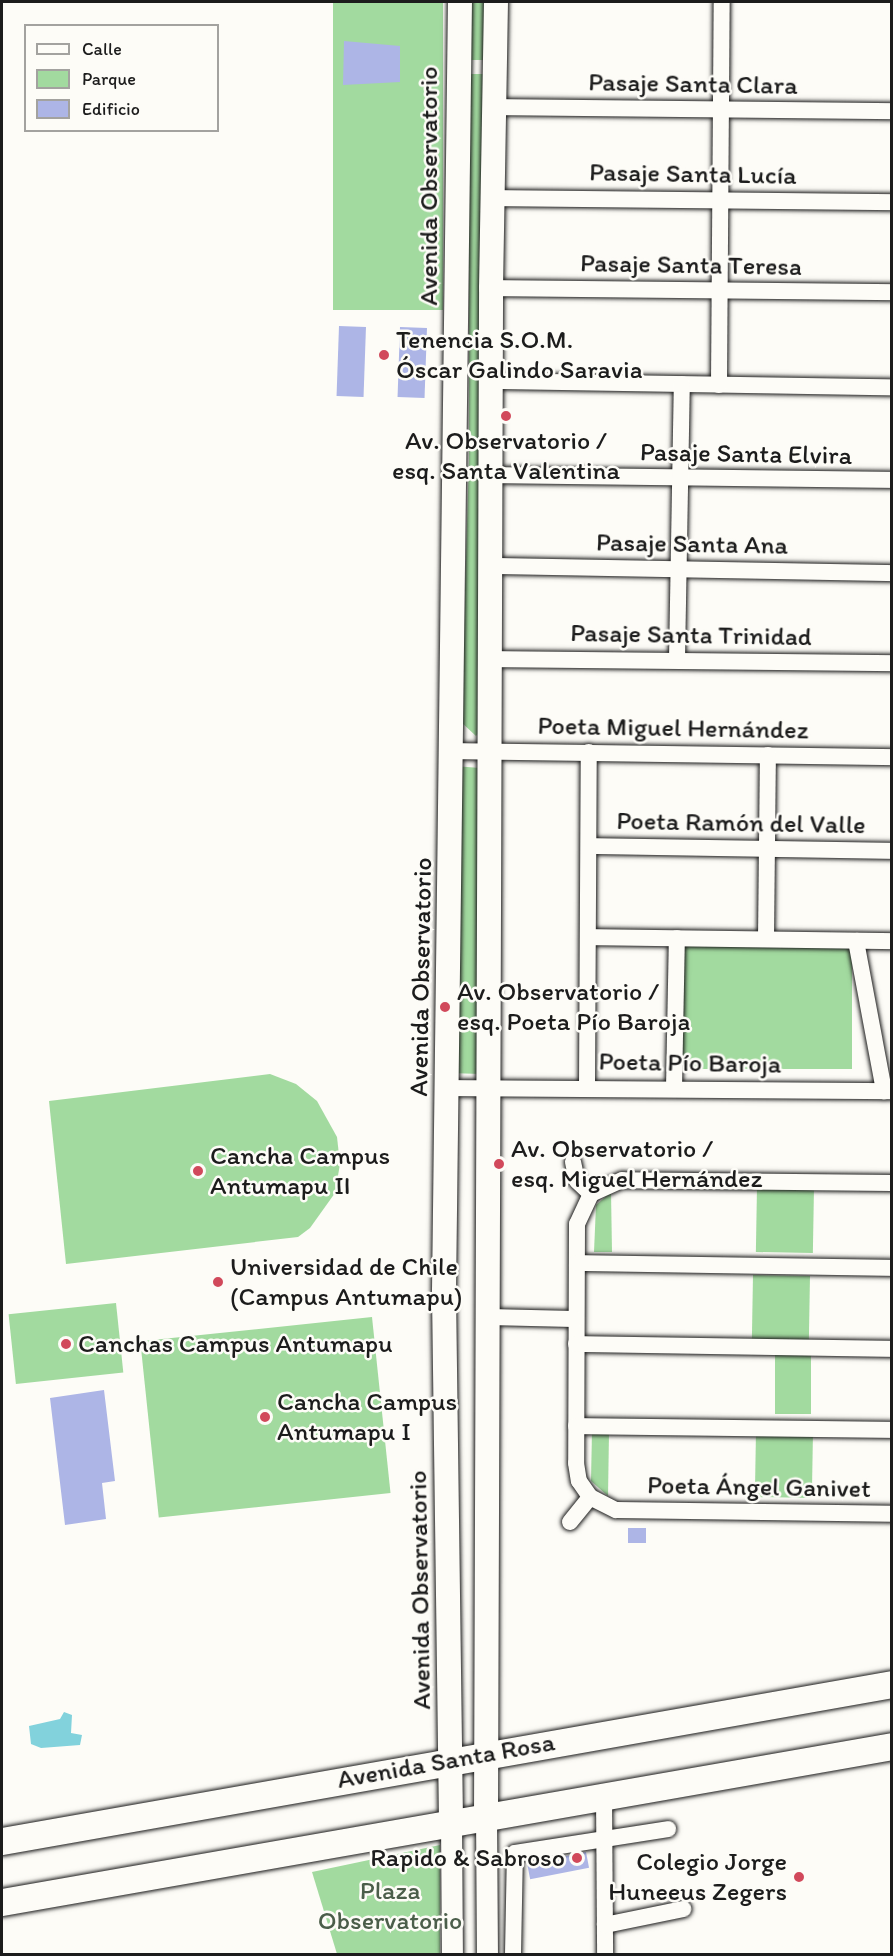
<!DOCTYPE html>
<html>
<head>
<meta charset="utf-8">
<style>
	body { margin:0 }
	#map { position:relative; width:893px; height:1956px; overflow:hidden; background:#fdfcf7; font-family:Itim,sans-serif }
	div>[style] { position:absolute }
	.green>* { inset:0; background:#a2da9f; transform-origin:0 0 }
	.water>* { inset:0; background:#82d2dc }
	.building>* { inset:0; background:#adb5e6; transform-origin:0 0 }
	.roads { filter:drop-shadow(0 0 2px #1c1c1c) drop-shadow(0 0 2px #1c1c1c) }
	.minor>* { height:16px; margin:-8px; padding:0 8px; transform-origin:8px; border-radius:8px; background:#fdfcf7 }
	.tertiary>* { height:21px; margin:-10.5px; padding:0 10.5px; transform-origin:10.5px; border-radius:10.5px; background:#fdfcf7 }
	.secondary>* { height:24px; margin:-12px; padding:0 12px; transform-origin:12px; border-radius:12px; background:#fdfcf7 }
	.primary>* { height:27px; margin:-13.5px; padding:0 13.5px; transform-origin:13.5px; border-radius:13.5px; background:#fdfcf7 }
	.dots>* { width:16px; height:16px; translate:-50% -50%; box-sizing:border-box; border:3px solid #fdfcf7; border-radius:50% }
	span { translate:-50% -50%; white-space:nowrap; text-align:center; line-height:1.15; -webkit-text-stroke:5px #fdfcf7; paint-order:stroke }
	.street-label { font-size:26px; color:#1c1c1c }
	.poi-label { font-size:26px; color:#1c1c1c }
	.left { translate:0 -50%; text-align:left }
	.right { translate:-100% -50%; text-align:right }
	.park-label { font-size:26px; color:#4b5e4a }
	.frame { position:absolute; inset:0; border:3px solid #1c1c1c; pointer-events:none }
	.legend { position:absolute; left:24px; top:24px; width:195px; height:108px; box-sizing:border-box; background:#fdfcf7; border:2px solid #a3a29f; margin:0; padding:8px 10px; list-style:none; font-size:18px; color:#1c1c1c }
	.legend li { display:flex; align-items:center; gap:12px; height:30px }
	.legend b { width:30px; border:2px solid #a3a29f }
</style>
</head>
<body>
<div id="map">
	<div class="green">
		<i style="left:333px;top:2px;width:110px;height:308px"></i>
		<i style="left:471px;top:2px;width:16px;height:58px"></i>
		<i style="clip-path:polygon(469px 74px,487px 74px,480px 731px,476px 736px,461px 722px,469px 459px)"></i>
		<i style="clip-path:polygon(454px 766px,480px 768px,481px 1074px,449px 1073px)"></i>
		<i style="left:682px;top:946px;width:170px;height:123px"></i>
		<i style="clip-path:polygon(270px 1074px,296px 1084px,317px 1101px,337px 1137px,340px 1164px,335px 1193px,310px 1228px,298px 1237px,66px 1264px,49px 1101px)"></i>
		<i style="left:757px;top:1187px;width:57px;height:65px;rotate:1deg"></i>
		<i style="clip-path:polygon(611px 1192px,612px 1252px,594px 1252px,596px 1205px)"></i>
		<i style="left:753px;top:1275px;width:57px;height:65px;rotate:1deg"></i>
		<i style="left:116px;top:1303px;width:70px;height:108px;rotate:84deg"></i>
		<i style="left:372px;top:1317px;width:177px;height:233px;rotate:84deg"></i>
		<i style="left:775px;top:1355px;width:36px;height:59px"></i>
		<i style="clip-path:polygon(592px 1431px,609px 1432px,608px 1496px,591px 1481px)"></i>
		<i style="left:756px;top:1431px;width:57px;height:66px;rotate:1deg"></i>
		<i style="clip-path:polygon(440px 1845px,440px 1954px,337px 1954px,312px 1872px)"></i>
	</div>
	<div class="water">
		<i style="clip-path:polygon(64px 1712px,72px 1715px,71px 1733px,82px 1735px,80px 1745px,41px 1748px,31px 1744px,29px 1726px,60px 1719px)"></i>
	</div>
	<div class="building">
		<i style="clip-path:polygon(344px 41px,400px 46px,400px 82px,343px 85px)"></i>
		<i style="left:339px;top:326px;width:27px;height:70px;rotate:2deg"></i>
		<i style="left:400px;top:327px;width:27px;height:70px;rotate:2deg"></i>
		<i style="clip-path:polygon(104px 1390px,115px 1481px,102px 1483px,106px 1519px,65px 1525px,50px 1398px)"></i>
		<i style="left:646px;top:1528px;width:15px;height:18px;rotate:90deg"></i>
		<i style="left:586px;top:1852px;width:16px;height:60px;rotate:79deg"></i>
	</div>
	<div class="roads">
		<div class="minor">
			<i style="left:494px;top:107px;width:398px;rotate:0.6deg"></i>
			<i style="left:493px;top:198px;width:399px;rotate:0.6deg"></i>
			<i style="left:491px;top:288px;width:401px;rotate:0.6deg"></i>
			<i style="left:493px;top:381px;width:399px;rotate:0.9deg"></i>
			<i style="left:719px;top:385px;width:383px;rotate:-89.6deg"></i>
			<i style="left:492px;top:475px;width:400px;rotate:0.7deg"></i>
			<i style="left:491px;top:566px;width:401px;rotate:1deg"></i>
			<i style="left:490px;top:659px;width:402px;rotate:0.6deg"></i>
			<i style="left:677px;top:660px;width:276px;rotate:-89deg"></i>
			<i style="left:454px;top:751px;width:438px;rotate:0.8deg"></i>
			<i style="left:589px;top:846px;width:303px;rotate:0.9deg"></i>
			<i style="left:588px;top:937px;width:304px;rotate:0.8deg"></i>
			<i style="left:766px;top:939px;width:184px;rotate:-89.4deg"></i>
			<i style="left:856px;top:941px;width:153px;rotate:79.4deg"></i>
			<i style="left:587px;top:1087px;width:335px;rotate:-89.7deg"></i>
			<i style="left:447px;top:1088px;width:445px;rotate:0.4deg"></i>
			<i style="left:674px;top:1088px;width:150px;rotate:-88.9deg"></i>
			<i style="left:573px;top:1162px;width:19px;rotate:78deg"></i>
			<i style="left:577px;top:1181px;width:19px;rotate:43deg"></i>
			<i style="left:892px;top:1183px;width:270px;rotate:-179.4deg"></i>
			<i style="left:622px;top:1180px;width:34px;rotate:156deg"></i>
			<i style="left:591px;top:1194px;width:33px;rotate:115deg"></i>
			<i style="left:577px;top:1224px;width:239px;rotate:90.2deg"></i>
			<i style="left:576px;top:1463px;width:18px;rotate:81deg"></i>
			<i style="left:579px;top:1481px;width:19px;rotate:55deg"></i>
			<i style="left:590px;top:1497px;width:29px;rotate:27deg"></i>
			<i style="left:616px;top:1510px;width:276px;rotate:0.8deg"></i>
			<i style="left:577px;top:1263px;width:315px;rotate:0.9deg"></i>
			<i style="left:486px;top:1317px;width:90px;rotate:1.3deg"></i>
			<i style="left:576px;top:1344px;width:316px;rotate:0.9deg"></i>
			<i style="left:576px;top:1426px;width:316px;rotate:0.7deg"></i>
			<i style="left:570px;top:1522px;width:32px;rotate:-51deg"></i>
			<i style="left:604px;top:1795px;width:159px;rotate:89.6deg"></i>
			<i style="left:605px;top:1925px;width:80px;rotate:-11.6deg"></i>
			<i style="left:513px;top:1954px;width:101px;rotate:-88.9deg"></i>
			<i style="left:515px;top:1853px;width:155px;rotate:-8.9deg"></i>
		</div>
		<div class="tertiary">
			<i style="left:486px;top:1815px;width:139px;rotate:89.6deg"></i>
			<i style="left:451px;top:1821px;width:133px;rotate:89.6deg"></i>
		</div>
		<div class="secondary">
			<i style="left:486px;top:1815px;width:1527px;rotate:-89.81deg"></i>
			<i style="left:491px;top:288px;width:286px;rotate:-89deg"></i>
			<i style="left:451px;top:1821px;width:530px;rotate:-90.76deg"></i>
			<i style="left:444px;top:1291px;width:1289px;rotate:-89.29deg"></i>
		</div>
		<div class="primary">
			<i style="left:2px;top:1841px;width:904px;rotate:-10deg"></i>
			<i style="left:2px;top:1902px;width:904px;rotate:-9.94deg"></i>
		</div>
	</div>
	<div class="dots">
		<i style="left:384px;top:355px;background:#d1495b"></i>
		<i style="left:506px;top:416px;background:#d1495b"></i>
		<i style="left:445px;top:1007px;background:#d1495b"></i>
		<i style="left:499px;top:1164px;background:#d1495b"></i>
		<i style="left:198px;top:1171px;background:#d1495b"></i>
		<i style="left:218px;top:1282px;background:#d1495b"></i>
		<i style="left:66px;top:1344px;background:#d1495b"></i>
		<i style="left:265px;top:1417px;background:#d1495b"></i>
		<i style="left:577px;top:1858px;background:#d1495b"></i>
		<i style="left:799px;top:1877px;background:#d1495b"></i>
	</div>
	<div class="street-label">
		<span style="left:693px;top:84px;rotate:1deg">Pasaje Santa Clara</span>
		<span style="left:693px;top:174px;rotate:1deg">Pasaje Santa Lucía</span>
		<span style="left:429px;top:186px;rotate:-90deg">Avenida Observatorio</span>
		<span style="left:691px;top:265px;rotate:1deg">Pasaje Santa Teresa</span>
		<span style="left:746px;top:454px;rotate:1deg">Pasaje Santa Elvira</span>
		<span style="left:692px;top:544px;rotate:1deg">Pasaje Santa Ana</span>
		<span style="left:691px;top:635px;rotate:1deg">Pasaje Santa Trinidad</span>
		<span style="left:673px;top:728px;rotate:1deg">Poeta Miguel Hernández</span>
		<span style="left:741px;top:823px;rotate:1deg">Poeta Ramón del Valle</span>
		<span style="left:421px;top:977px;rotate:-89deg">Avenida Observatorio</span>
		<span style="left:690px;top:1063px;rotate:1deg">Poeta Pío Baroja</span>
		<span style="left:759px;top:1487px;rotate:1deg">Poeta Ángel Ganivet</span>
		<span style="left:420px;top:1590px;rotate:-91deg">Avenida Observatorio</span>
		<span style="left:446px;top:1761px;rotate:-10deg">Avenida Santa Rosa</span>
	</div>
	<div class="poi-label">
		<span class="left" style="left:396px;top:355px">Tenencia S.O.M.<br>Óscar Galindo Saravia</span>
		<span style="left:506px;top:456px">Av. Observatorio /<br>esq. Santa Valentina</span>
		<span class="left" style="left:457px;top:1007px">Av. Observatorio /<br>esq. Poeta Pío Baroja</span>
		<span class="left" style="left:511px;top:1164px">Av. Observatorio /<br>esq. Miguel Hernández</span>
		<span class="left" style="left:210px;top:1171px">Cancha Campus<br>Antumapu II</span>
		<span class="left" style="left:230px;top:1282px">Universidad de Chile<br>(Campus Antumapu)</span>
		<span class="left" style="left:78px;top:1344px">Canchas Campus Antumapu</span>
		<span class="left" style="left:277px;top:1417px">Cancha Campus<br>Antumapu I</span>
		<span class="right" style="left:565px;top:1858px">Rapido &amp; Sabroso</span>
		<span class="right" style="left:787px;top:1877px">Colegio Jorge<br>Huneeus Zegers</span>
	</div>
	<div class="park-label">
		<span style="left:390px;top:1906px">Plaza<br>Observatorio</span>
	</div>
	<div class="frame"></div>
	<ul class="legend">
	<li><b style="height:8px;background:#fdfcf7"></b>Calle</li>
	<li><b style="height:16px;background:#a2da9f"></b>Parque</li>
	<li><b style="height:16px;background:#adb5e6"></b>Edificio</li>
	</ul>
</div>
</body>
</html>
